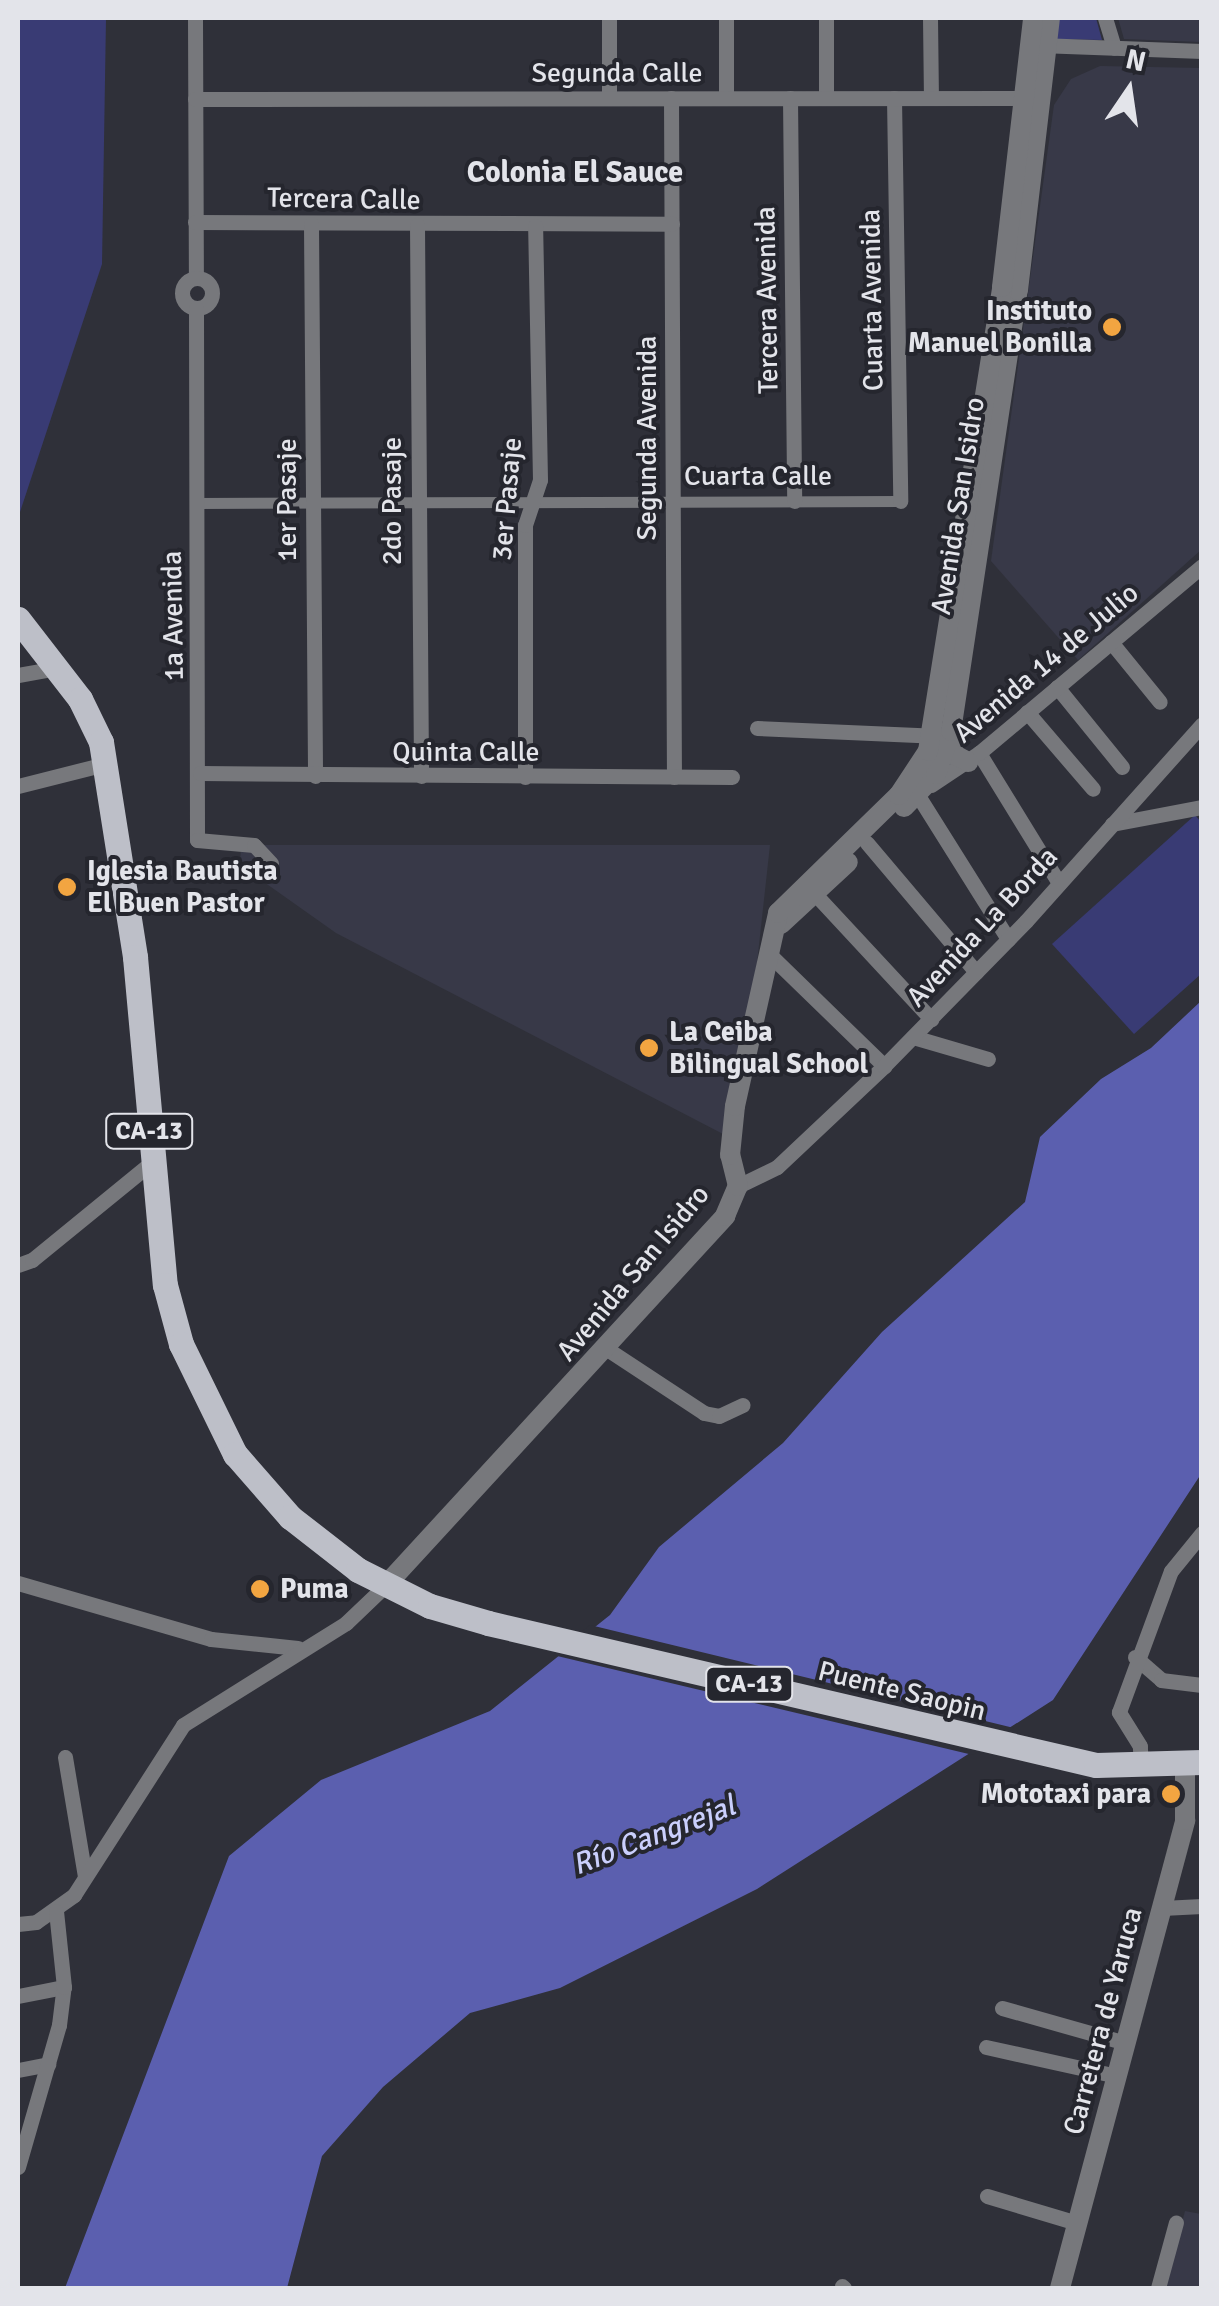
<!DOCTYPE html>
<html>
<head>
<meta charset="utf-8">
<style>
	body { margin:0 }
	#map { position:relative; width:1219px; height:2306px; overflow:hidden; background:#2f3039; font-family:Signika,sans-serif }
	div>[style] { position:absolute }
	.built>* { inset:0; background:#383948 }
	.green>* { inset:0; background:#393b74 }
	.water>* { inset:0; background:#5b5faf }
	.pier>* { inset:0; background:#2f3039 }
	.pedestrian>* { height:11px; margin:-5.5px; padding:0 5.5px; transform-origin:5.5px; border-radius:5.5px; background:#77787c }
	.minor>* { height:15px; margin:-7.5px; padding:0 7.5px; transform-origin:7.5px; border-radius:7.5px; background:#77787c }
	.minor>.ring { margin:-7.5px; padding:0; box-sizing:content-box; background:none; border:15px solid #77787c; border-radius:50% }
	.tertiary>* { height:20px; margin:-10px; padding:0 10px; transform-origin:10px; border-radius:10px; background:#77787c }
	.primary>* { height:25px; margin:-12.5px; padding:0 12.5px; transform-origin:12.5px; border-radius:12.5px; background:#bdbfc8 }
	.dots>* { width:28px; height:28px; translate:-50% -50%; box-sizing:border-box; border:5px solid #25262e; border-radius:50% }
	span { translate:-50% -50%; white-space:nowrap; text-align:center; line-height:1.15; -webkit-text-stroke:8px #25262e; paint-order:stroke }
	.shield-label span { padding:2px 8px; background:#25262e; border:2px solid; border-radius:8px; -webkit-text-stroke-width:0 }
	.shield-label { font-size:25px; color:#e3e4ea; font-weight:700 }
	.street-label { font-size:28px; color:#e3e4ea }
	.poi-label { font-size:28px; color:#e3e4ea; font-weight:700 }
	.right { translate:-100% -50%; text-align:right }
	.left { translate:0 -50%; text-align:left }
	.neighbourhood-label { font-size:30px; color:#e3e4ea; font-weight:700 }
	.water-label { font-size:30px; color:#cacffc; font-style:italic }
	.frame { position:absolute; inset:0; border:20px solid #e3e4ea; pointer-events:none }
	.north { position:absolute; left:1079px; top:40px; width:100px; height:100px; -webkit-text-stroke:8px #25262e; paint-order:stroke; rotate:13deg; font-size:28px; font-weight:700; line-height:40px; text-align:center; color:#e3e4ea }
	.north::after { content:''; display:block; margin:auto; width:35px; height:45px; background:#e3e4ea; clip-path:polygon(50% 0,100% 100%,50% 72%,0 100%) }
</style>
</head>
<body>
<div id="map">
	<div class="built">
		<i style="clip-path:polygon(1118px 18px,1201px 18px,1201px 42px,1124px 39px)"></i>
		<i style="clip-path:polygon(1100px 66px,1201px 68px,1202px 549px,1078px 660px,991px 561px,1054px 105px,1071px 79px)"></i>
		<i style="clip-path:polygon(241px 845px,770px 845px,757px 963px,723px 1134px,336px 933px,240px 865px)"></i>
		<i style="clip-path:polygon(1185px 2211px,1201px 2214px,1201px 2288px,1165px 2288px)"></i>
	</div>
	<div class="green">
		<i style="clip-path:polygon(18px 18px,106px 18px,102px 264px,18px 518px)"></i>
		<i style="clip-path:polygon(1058px 18px,1096px 18px,1102px 40px,1055px 39px)"></i>
		<i style="clip-path:polygon(1195px 815px,1201px 822px,1201px 974px,1134px 1034px,1052px 944px)"></i>
	</div>
	<div class="water">
		<i style="clip-path:polygon(1201px 1001px,1201px 1474px,1053px 1700px,757px 1889px,560px 1988px,470px 2013px,383px 2087px,322px 2156px,287px 2288px,65px 2288px,229px 1856px,321px 1780px,490px 1711px,610px 1615px,659px 1547px,783px 1443px,882px 1332px,1025px 1202px,1040px 1137px,1101px 1079px,1151px 1048px)"></i>
	</div>
	<div class="pier">
		<i style="clip-path:polygon(590px 1625px,1014px 1728px,973px 1755px,553px 1655px)"></i>
	</div>
	<div class="pedestrian">
		<i style="left:196px;top:503px;width:704px;rotate:-0.16deg"></i>
	</div>
	<div class="minor">
		<i style="left:195px;top:18px;width:260px;rotate:89.8deg"></i>
		<i style="left:726px;top:18px;width:80px;rotate:90deg"></i>
		<i style="left:930px;top:18px;width:80px;rotate:89.3deg"></i>
		<i style="left:1105px;top:18px;width:31px;rotate:73deg"></i>
		<i style="left:1039px;top:45px;width:163px;rotate:2.1deg"></i>
		<i style="left:609px;top:98px;width:80px;rotate:-90deg"></i>
		<i style="left:671px;top:98px;width:679px;rotate:89.75deg"></i>
		<i style="left:790px;top:98px;width:403px;rotate:89.4deg"></i>
		<i style="left:826px;top:98px;width:80px;rotate:-90deg"></i>
		<i style="left:894px;top:98px;width:403px;rotate:89.1deg"></i>
		<i style="left:195px;top:99px;width:836px;rotate:-0.07deg"></i>
		<i style="left:195px;top:222px;width:477px;rotate:0.2deg"></i>
		<i style="left:311px;top:224px;width:552px;rotate:89.58deg"></i>
		<i style="left:417px;top:225px;width:551px;rotate:89.58deg"></i>
		<i class="ring" style="left:182px;top:278px;width:15px;height:15px"></i>
		<i style="left:196px;top:308px;width:532px;rotate:89.89deg"></i>
		<i style="left:197px;top:840px;width:57px;rotate:5deg"></i>
		<i style="left:254px;top:845px;width:25px;rotate:47deg"></i>
		<i style="left:1111px;top:642px;width:77px;rotate:50.8deg"></i>
		<i style="left:18px;top:675px;width:39px;rotate:-10deg"></i>
		<i style="left:1057px;top:687px;width:103px;rotate:50.9deg"></i>
		<i style="left:1027px;top:712px;width:101px;rotate:49.4deg"></i>
		<i style="left:757px;top:728px;width:183px;rotate:2.5deg"></i>
		<i style="left:979px;top:753px;width:153px;rotate:58.4deg"></i>
		<i style="left:200px;top:773px;width:532px;rotate:0.43deg"></i>
		<i style="left:525px;top:777px;width:252px;rotate:-90deg"></i>
		<i style="left:525px;top:525px;width:47px;rotate:-71.6deg"></i>
		<i style="left:540px;top:480px;width:254px;rotate:-91.1deg"></i>
		<i style="left:931px;top:785px;width:58px;rotate:-33.7deg"></i>
		<i style="left:979px;top:753px;width:291px;rotate:-40deg"></i>
		<i style="left:18px;top:786px;width:90px;rotate:-14.2deg"></i>
		<i style="left:912px;top:786px;width:181px;rotate:57.9deg"></i>
		<i style="left:1112px;top:824px;width:92px;rotate:-10.7deg"></i>
		<i style="left:867px;top:843px;width:169px;rotate:49.8deg"></i>
		<i style="left:815px;top:894px;width:171px;rotate:47.1deg"></i>
		<i style="left:769px;top:954px;width:161px;rotate:44.2deg"></i>
		<i style="left:913px;top:1037px;width:78px;rotate:16.3deg"></i>
		<i style="left:738px;top:1186px;width:43px;rotate:-26deg"></i>
		<i style="left:777px;top:1167px;width:147px;rotate:-43.3deg"></i>
		<i style="left:884px;top:1066px;width:203px;rotate:-45.6deg"></i>
		<i style="left:1026px;top:921px;width:264px;rotate:-48.2deg"></i>
		<i style="left:18px;top:1265px;width:15px;rotate:-20deg"></i>
		<i style="left:32px;top:1260px;width:154px;rotate:-39.2deg"></i>
		<i style="left:607px;top:1349px;width:116px;rotate:33.4deg"></i>
		<i style="left:704px;top:1413px;width:15px;rotate:11deg"></i>
		<i style="left:719px;top:1416px;width:26px;rotate:-25deg"></i>
		<i style="left:18px;top:1583px;width:201px;rotate:16.2deg"></i>
		<i style="left:211px;top:1639px;width:87px;rotate:5.9deg"></i>
		<i style="left:1135px;top:1657px;width:35px;rotate:41deg"></i>
		<i style="left:1161px;top:1680px;width:41px;rotate:7deg"></i>
		<i style="left:65px;top:1757px;width:121px;rotate:80.5deg"></i>
		<i style="left:1141px;top:1768px;width:22px;rotate:-93deg"></i>
		<i style="left:1140px;top:1746px;width:40px;rotate:-122deg"></i>
		<i style="left:1119px;top:1712px;width:150px;rotate:-69.8deg"></i>
		<i style="left:1171px;top:1571px;width:49px;rotate:-50.8deg"></i>
		<i style="left:1162px;top:1908px;width:40px;rotate:-2.9deg"></i>
		<i style="left:18px;top:1924px;width:18px;rotate:-6deg"></i>
		<i style="left:36px;top:1922px;width:47px;rotate:-35.4deg"></i>
		<i style="left:74px;top:1895px;width:202px;rotate:-57.3deg"></i>
		<i style="left:183px;top:1725px;width:192px;rotate:-32deg"></i>
		<i style="left:346px;top:1623px;width:57px;rotate:-43.6deg"></i>
		<i style="left:18px;top:1996px;width:47px;rotate:-11.1deg"></i>
		<i style="left:1002px;top:2008px;width:129px;rotate:15.8deg"></i>
		<i style="left:986px;top:2047px;width:134px;rotate:12.5deg"></i>
		<i style="left:18px;top:2070px;width:31px;rotate:-11deg"></i>
		<i style="left:18px;top:2167px;width:148px;rotate:-73.9deg"></i>
		<i style="left:59px;top:2025px;width:38px;rotate:-83deg"></i>
		<i style="left:64px;top:1987px;width:76px;rotate:-96deg"></i>
		<i style="left:987px;top:2196px;width:94px;rotate:16.7deg"></i>
		<i style="left:842px;top:2286px;width:3px;rotate:45deg"></i>
		<i style="left:1158px;top:2288px;width:68px;rotate:-74.7deg"></i>
	</div>
	<div class="tertiary">
		<i style="left:949px;top:738px;width:18px;rotate:71deg"></i>
		<i style="left:955px;top:755px;width:15px;rotate:28deg"></i>
		<i style="left:904px;top:807px;width:46px;rotate:-45.9deg"></i>
		<i style="left:936px;top:774px;width:46px;rotate:-70.8deg"></i>
		<i style="left:951px;top:731px;width:446px;rotate:-81.4deg"></i>
		<i style="left:1018px;top:290px;width:274px;rotate:-83.3deg"></i>
		<i style="left:781px;top:924px;width:91px;rotate:-42.8deg"></i>
		<i style="left:387px;top:1584px;width:500px;rotate:-47.4deg"></i>
		<i style="left:725px;top:1216px;width:33px;rotate:-67deg"></i>
		<i style="left:738px;top:1186px;width:32px;rotate:-104deg"></i>
		<i style="left:730px;top:1155px;width:49px;rotate:-84.2deg"></i>
		<i style="left:735px;top:1106px;width:198px;rotate:-77.4deg"></i>
		<i style="left:778px;top:913px;width:169px;rotate:-44.3deg"></i>
		<i style="left:899px;top:795px;width:53px;rotate:-56.6deg"></i>
		<i style="left:928px;top:751px;width:470px;rotate:-80.9deg"></i>
		<i style="left:1002px;top:287px;width:271px;rotate:-83.4deg"></i>
		<i style="left:1060px;top:2288px;width:484px;rotate:-75deg"></i>
		<i style="left:1185px;top:1820px;width:55px;rotate:-90deg"></i>
	</div>
	<div class="primary">
		<i style="left:18px;top:619px;width:101px;rotate:52.2deg"></i>
		<i style="left:80px;top:699px;width:48px;rotate:64deg"></i>
		<i style="left:101px;top:742px;width:218px;rotate:81deg"></i>
		<i style="left:135px;top:957px;width:329px;rotate:84.8deg"></i>
		<i style="left:165px;top:1285px;width:61px;rotate:74.8deg"></i>
		<i style="left:181px;top:1344px;width:123px;rotate:63.9deg"></i>
		<i style="left:235px;top:1454px;width:84px;rotate:48.9deg"></i>
		<i style="left:290px;top:1517px;width:86px;rotate:37.9deg"></i>
		<i style="left:358px;top:1570px;width:80px;rotate:26.6deg"></i>
		<i style="left:430px;top:1606px;width:60px;rotate:16.3deg"></i>
		<i style="left:488px;top:1623px;width:624px;rotate:13.15deg"></i>
		<i style="left:1096px;top:1765px;width:106px;rotate:-1.6deg"></i>
	</div>
	<div class="dots">
		<i style="left:1112px;top:327px;background:#f2a541"></i>
		<i style="left:67px;top:887px;background:#f2a541"></i>
		<i style="left:649px;top:1048px;background:#f2a541"></i>
		<i style="left:260px;top:1589px;background:#f2a541"></i>
		<i style="left:1171px;top:1794px;background:#f2a541"></i>
	</div>
	<div class="shield-label">
		<span style="left:149px;top:1131px">CA-13</span>
		<span style="left:749px;top:1684px">CA-13</span>
	</div>
	<div class="street-label">
		<span style="left:617px;top:73px">Segunda Calle</span>
		<span style="left:344px;top:199px;rotate:1deg">Tercera Calle</span>
		<span style="left:767px;top:300px;rotate:-91deg">Tercera Avenida</span>
		<span style="left:872px;top:300px;rotate:-91deg">Cuarta Avenida</span>
		<span style="left:647px;top:438px;rotate:-90deg">Segunda Avenida</span>
		<span style="left:758px;top:476px">Cuarta Calle</span>
		<span style="left:507px;top:499px;rotate:-85deg">3er Pasaje</span>
		<span style="left:287px;top:500px;rotate:-90deg">1er Pasaje</span>
		<span style="left:392px;top:501px;rotate:-90deg">2do Pasaje</span>
		<span style="left:958px;top:506px;rotate:-81deg">Avenida San Isidro</span>
		<span style="left:173px;top:616px;rotate:-91deg">1a Avenida</span>
		<span style="left:1046px;top:663px;rotate:-40deg">Avenida 14 de Julio</span>
		<span style="left:466px;top:752px">Quinta Calle</span>
		<span style="left:982px;top:927px;rotate:-47deg">Avenida La Borda</span>
		<span style="left:633px;top:1273px;rotate:-50deg">Avenida San Isidro</span>
		<span style="left:902px;top:1691px;rotate:14deg">Puente Saopin</span>
		<span style="left:1103px;top:2021px;rotate:-75deg">Carretera de Yaruca</span>
	</div>
	<div class="poi-label">
		<span class="right" style="left:1092px;top:327px">Instituto<br>Manuel Bonilla</span>
		<span class="left" style="left:87px;top:887px">Iglesia Bautista<br>El Buen Pastor</span>
		<span class="left" style="left:669px;top:1048px">La Ceiba<br>Bilingual School</span>
		<span class="left" style="left:280px;top:1589px">Puma</span>
		<span class="right" style="left:1151px;top:1794px">Mototaxi para</span>
	</div>
	<div class="neighbourhood-label">
		<span style="left:575px;top:173px">Colonia El Sauce</span>
	</div>
	<div class="water-label">
		<span style="left:654px;top:1836px;rotate:-21deg">Río Cangrejal</span>
	</div>
	<div class="frame"></div>
	<div class="north">N</div>
</div>
</body>
</html>
